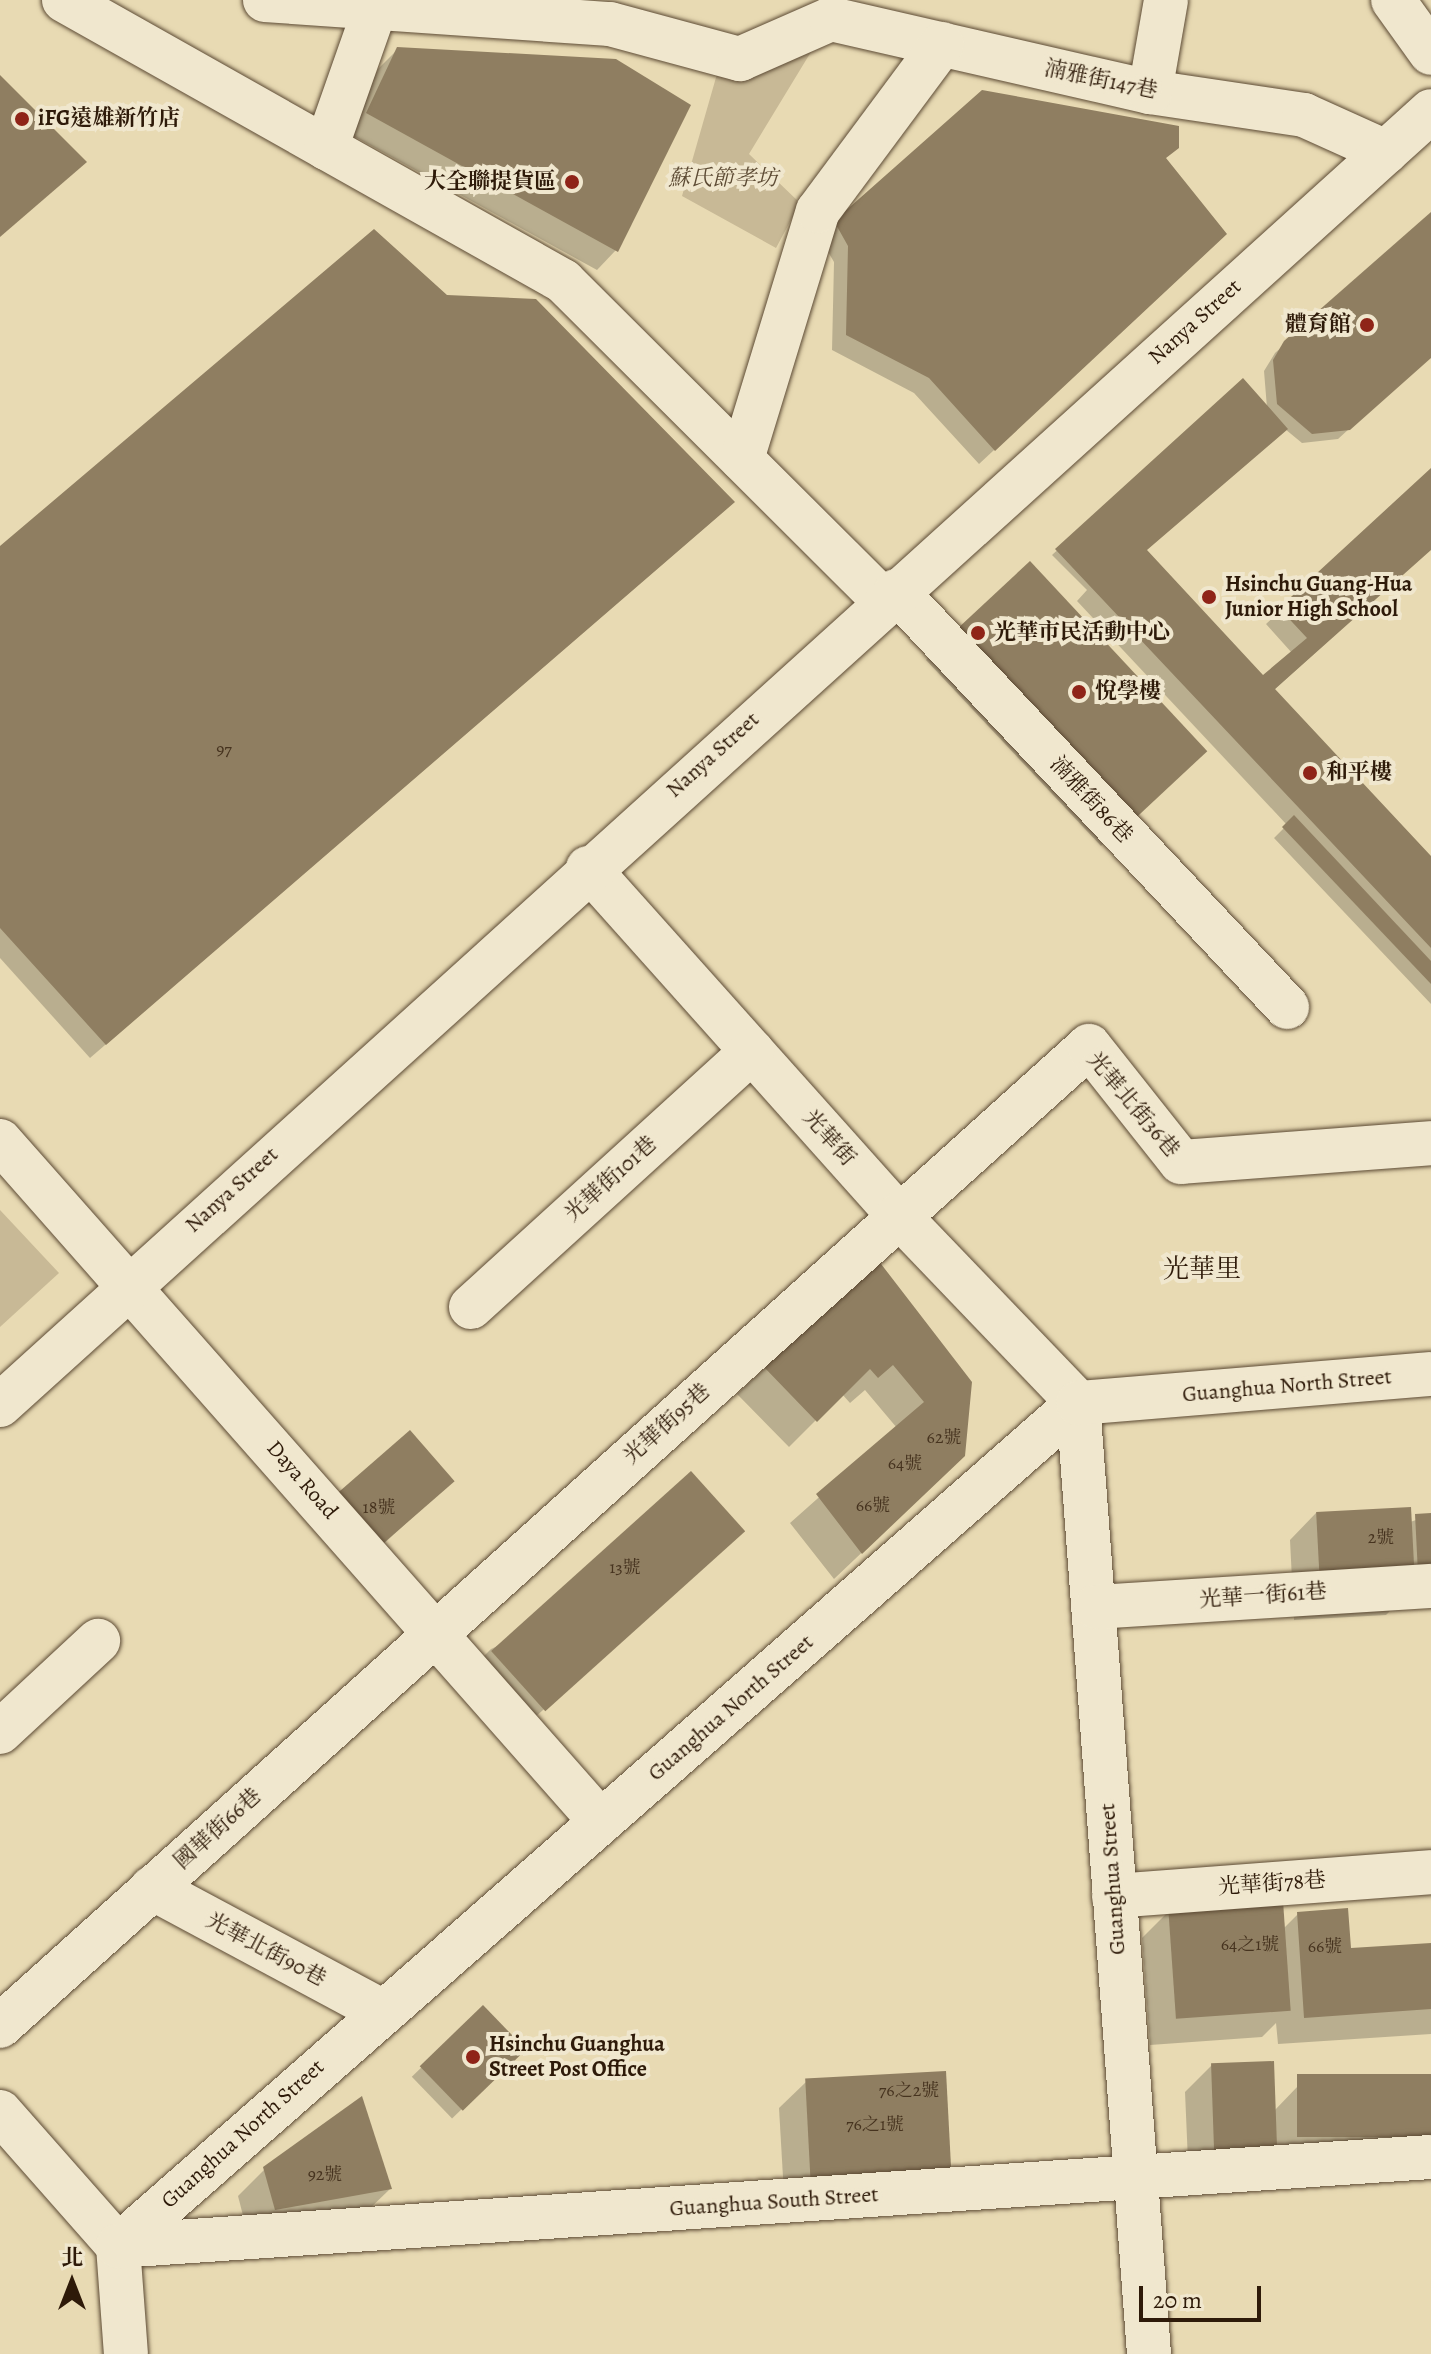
<!DOCTYPE html>
<html>
<head>
<meta charset="utf-8">
<style>
	body { margin:0 }
	#map { position:relative; width:1431px; height:2354px; overflow:hidden; background:#e8dab3; font-family:Alegreya,"Noto Serif TC",serif }
	div>[style] { position:absolute }
	.green>* { inset:0; background:#c8b996 }
	.shadow>* { inset:0; background:#0003; transform-origin:0 0 }
	.building>* { inset:0; background:#8f7e61; transform-origin:0 0 }
	.roads { filter:drop-shadow(0 0 2px #5c4a34) drop-shadow(0 0 2px #5c4a34) }
	.minor>* { height:44px; margin:-22px; padding:0 22px; transform-origin:22px; border-radius:22px; background:#f0e7ce }
	.dots>* { width:22px; height:22px; translate:-50% -50%; box-sizing:border-box; border:4px solid #f0e7ce; border-radius:50% }
	span { translate:-50% -50%; white-space:nowrap; text-align:center; line-height:1.15; -webkit-text-stroke:8px #f0e7ce; paint-order:stroke }
	.number-label { font-size:18px; color:#46331f }
	.number-label span { -webkit-text-stroke-width:0 }
	.street-label { font-size:22px; color:#2e1a09 }
	.poi-label { font-size:22px; color:#2e1a09; font-weight:700 }
	.left { translate:0 -50%; text-align:left }
	.right { translate:-100% -50%; text-align:right }
	.park-label { font-size:22px; color:#5c4a33; font-style:italic }
	.quarter-label { font-size:26px; color:#2e1a09 }
	.north { position:absolute; left:32px; top:2242px; width:80px; height:80px; -webkit-text-stroke:6px #f0e7ce; paint-order:stroke; rotate:0deg; font-size:22px; font-weight:700; line-height:32px; text-align:center; color:#2e1a09 }
	.north::after { content:''; display:block; margin:auto; width:28px; height:36px; background:#2e1a09; clip-path:polygon(50% 0,100% 100%,50% 72%,0 100%) }
	.scale { position:absolute; left:1139px; top:2286px; width:122px; height:36px; box-sizing:border-box; border:4px solid #2e1a09; border-top:0; padding-left:10px; font-size:24px; line-height:28px; white-space:nowrap; color:#2e1a09; -webkit-text-stroke:6px #f0e7ce; paint-order:stroke }
</style>
</head>
<body>
<div id="map">
	<div class="green">
		<i style="clip-path:polygon(831px 19px,749px 154px,800px 203px,776px 248px,682px 196px,717px 74px)"></i>
		<i style="clip-path:polygon(0 1210px,59px 1273px,0 1327px)"></i>
	</div>
	<div class="shadow">
		<i style="clip-path:polygon(398px 49px,616px 250px,597px 270px,348px 133px,378px 69px)"></i>
		<i style="clip-path:polygon(1164px 159px,1210px 249px,979px 464px,914px 393px,832px 350px,834px 262px,820px 238px,835px 222px)"></i>
		<i style="clip-path:polygon(1431px 215px,1431px 354px,1338px 439px,1302px 443px,1285px 429px,1145px 551px,1263px 678px,1292px 653px,1266px 624px,1431px 471px,1431px 548px,1274px 690px,1431px 858px,1431px 1004px,1274px 838px,1287px 825px,1077px 601px,1087px 590px,1052px 555px,1243px 380px,1267px 408px,1264px 371px,1275px 353px)"></i>
		<i style="clip-path:polygon(446px 297px,717px 517px,90px 1058px,0 958px,0 550px)"></i>
		<i style="clip-path:polygon(952px 634px,1203px 752px,1101px 846px,926px 660px)"></i>
		<i style="clip-path:polygon(877px 1263px,970px 1383px,935px 1483px,834px 1579px,790px 1523px,897px 1428px,865px 1390px,850px 1403px,842px 1394px,789px 1447px,737px 1394px)"></i>
		<i style="clip-path:polygon(410px 1433px,452px 1481px,354px 1571px)"></i>
		<i style="clip-path:polygon(1316px 1513px,1410px 1522px,1431px 1515px,1431px 1596px,1403px 1598px,1386px 1615px,1294px 1620px,1290px 1540px)"></i>
		<i style="clip-path:polygon(743px 1532px,516px 1734px,464px 1676px,491px 1649px)"></i>
		<i style="clip-path:polygon(1169px 1911px,1283px 1929px,1298px 1914px,1349px 1950px,1431px 1945px,1431px 2034px,1278px 2044px,1276px 2023px,1262px 2037px,1150px 2045px,1142px 1938px)"></i>
		<i style="left:483px;top:2008px;width:58px;height:99px;rotate:46deg"></i>
		<i style="clip-path:polygon(1212px 2065px,1274px 2111px,1298px 2086px,1431px 2076px,1431px 2161px,1189px 2185px,1185px 2092px)"></i>
		<i style="clip-path:polygon(806px 2082px,950px 2178px,785px 2212px,779px 2108px)"></i>
		<i style="clip-path:polygon(265px 2169px,390px 2189px,363px 2215px,248px 2235px,238px 2196px)"></i>
	</div>
	<div class="building">
		<i style="clip-path:polygon(397px 47px,616px 59px,691px 105px,618px 252px,366px 113px)"></i>
		<i style="clip-path:polygon(0 75px,87px 162px,0 237px)"></i>
		<i style="clip-path:polygon(982px 90px,1179px 126px,1179px 148px,1166px 158px,1227px 234px,995px 451px,929px 378px,846px 335px,848px 246px,834px 221px)"></i>
		<i style="clip-path:polygon(1431px 212px,1431px 358px,1350px 430px,1312px 434px,1277px 404px,1273px 360px,1284px 341px)"></i>
		<i style="clip-path:polygon(374px 229px,447px 295px,536px 299px,735px 502px,106px 1045px,0 928px,0 546px)"></i>
		<i style="clip-path:polygon(1243px 378px,1288px 429px,1147px 550px,1263px 675px,1307px 638px,1279px 608px,1431px 468px,1431px 550px,1275px 689px,1431px 856px,1431px 948px,1055px 549px)"></i>
		<i style="left:1030px;top:561px;width:260px;height:106px;rotate:47deg"></i>
		<i style="clip-path:polygon(1294px 815px,1431px 961px,1431px 984px,1282px 827px)"></i>
		<i style="clip-path:polygon(878px 1260px,972px 1382px,965px 1456px,862px 1554px,816px 1494px,924px 1402px,893px 1365px,878px 1378px,870px 1369px,817px 1422px,763px 1366px)"></i>
		<i style="left:410px;top:1430px;width:68px;height:97px;rotate:49deg"></i>
		<i style="left:691px;top:1471px;width:81px;height:269px;rotate:48deg"></i>
		<i style="left:1411px;top:1507px;width:82px;height:95px;rotate:87deg"></i>
		<i style="clip-path:polygon(1431px 1513px,1431px 1572px,1418px 1573px,1415px 1514px)"></i>
		<i style="left:1283px;top:1901px;width:110px;height:115px;rotate:86deg"></i>
		<i style="clip-path:polygon(1348px 1908px,1351px 1948px,1431px 1943px,1431px 2009px,1304px 2018px,1297px 1912px)"></i>
		<i style="left:483px;top:2005px;width:62px;height:88px;rotate:46deg"></i>
		<i style="left:1274px;top:2061px;width:95px;height:63px;rotate:88deg"></i>
		<i style="left:946px;top:2071px;width:107px;height:141px;rotate:87deg"></i>
		<i style="left:1431px;top:2074px;width:63px;height:134px;rotate:90deg"></i>
		<i style="clip-path:polygon(362px 2096px,392px 2189px,275px 2210px,263px 2167px)"></i>
	</div>
	<div class="roads">
		<div class="minor">
			<i style="left:64px;top:0;width:573px;rotate:29.39deg"></i>
			<i style="left:563px;top:281px;width:453px;rotate:44.9deg"></i>
			<i style="left:265px;top:0;width:346px;rotate:4deg"></i>
			<i style="left:610px;top:24px;width:135px;rotate:15.1deg"></i>
			<i style="left:740px;top:59px;width:99px;rotate:-23.7deg"></i>
			<i style="left:1393px;top:0;width:65px;rotate:54.4deg"></i>
			<i style="left:831px;top:19px;width:327px;rotate:12.9deg"></i>
			<i style="left:1150px;top:92px;width:156px;rotate:8.5deg"></i>
			<i style="left:1304px;top:115px;width:90px;rotate:24.3deg"></i>
			<i style="left:1150px;top:92px;width:93px;rotate:-80.1deg"></i>
			<i style="left:326px;top:148px;width:147px;rotate:-70.6deg"></i>
			<i style="left:742px;top:459px;width:259px;rotate:-73deg"></i>
			<i style="left:818px;top:211px;width:208px;rotate:-53.4deg"></i>
			<i style="left:896px;top:591px;width:571px;rotate:46.77deg"></i>
			<i style="left:588px;top:868px;width:465px;rotate:48.2deg"></i>
			<i style="left:898px;top:1215px;width:260px;rotate:46.2deg"></i>
			<i style="left:1078px;top:1403px;width:954px;rotate:85.73deg"></i>
			<i style="left:0;top:1141px;width:908px;rotate:48.57deg"></i>
			<i style="left:471px;top:1307px;width:380px;rotate:-42.3deg"></i>
			<i style="left:0;top:1405px;width:1929px;rotate:-42.12deg"></i>
			<i style="left:1096px;top:1607px;width:336px;rotate:-3.6deg"></i>
			<i style="left:0;top:1732px;width:134px;rotate:-42.9deg"></i>
			<i style="left:152px;top:1888px;width:260px;rotate:28.2deg"></i>
			<i style="left:1114px;top:1896px;width:318px;rotate:-4.3deg"></i>
			<i style="left:0;top:2026px;width:1465px;rotate:-41.98deg"></i>
			<i style="left:1089px;top:1046px;width:148px;rotate:51.6deg"></i>
			<i style="left:1181px;top:1162px;width:251px;rotate:-4.3deg"></i>
			<i style="left:0;top:2112px;width:179px;rotate:48.6deg"></i>
			<i style="left:118px;top:2246px;width:108px;rotate:85.8deg"></i>
			<i style="left:118px;top:2246px;width:1278px;rotate:-41.29deg"></i>
			<i style="left:1078px;top:1403px;width:354px;rotate:-4.7deg"></i>
			<i style="left:118px;top:2246px;width:1316px;rotate:-3.88deg"></i>
		</div>
	</div>
	<div class="dots">
		<i style="left:22px;top:119px;background:#8f2418"></i>
		<i style="left:572px;top:182px;background:#8f2418"></i>
		<i style="left:1367px;top:325px;background:#8f2418"></i>
		<i style="left:1209px;top:597px;background:#8f2418"></i>
		<i style="left:978px;top:633px;background:#8f2418"></i>
		<i style="left:1079px;top:692px;background:#8f2418"></i>
		<i style="left:1310px;top:773px;background:#8f2418"></i>
		<i style="left:473px;top:2057px;background:#8f2418"></i>
	</div>
	<div class="number-label">
		<span style="left:224px;top:749px">97</span>
		<span style="left:944px;top:1437px">62號</span>
		<span style="left:905px;top:1463px">64號</span>
		<span style="left:873px;top:1505px">66號</span>
		<span style="left:379px;top:1507px">18號</span>
		<span style="left:1381px;top:1537px">2號</span>
		<span style="left:625px;top:1567px">13號</span>
		<span style="left:1250px;top:1944px">64之1號</span>
		<span style="left:1325px;top:1946px">66號</span>
		<span style="left:909px;top:2090px">76之2號</span>
		<span style="left:875px;top:2124px">76之1號</span>
		<span style="left:325px;top:2174px">92號</span>
	</div>
	<div class="street-label">
		<span style="left:1101px;top:80px;rotate:12deg">湳雅街147巷</span>
		<span style="left:1195px;top:322px;rotate:-42deg">Nanya Street</span>
		<span style="left:713px;top:755px;rotate:-42deg">Nanya Street</span>
		<span style="left:1091px;top:800px;rotate:47deg">湳雅街86巷</span>
		<span style="left:1133px;top:1105px;rotate:50deg">光華北街36巷</span>
		<span style="left:829px;top:1138px;rotate:48deg">光華街</span>
		<span style="left:611px;top:1179px;rotate:-42deg">光華街101巷</span>
		<span style="left:232px;top:1190px;rotate:-42deg">Nanya Street</span>
		<span style="left:1287px;top:1386px;rotate:-5deg">Guanghua North Street</span>
		<span style="left:667px;top:1424px;rotate:-42deg">光華街95巷</span>
		<span style="left:302px;top:1480px;rotate:49deg">Daya Road</span>
		<span style="left:1263px;top:1596px;rotate:-4deg">光華一街61巷</span>
		<span style="left:731px;top:1708px;rotate:-41deg">Guanghua North Street</span>
		<span style="left:218px;top:1829px;rotate:-42deg">國華街66巷</span>
		<span style="left:1113px;top:1879px;rotate:-94deg">Guanghua Street</span>
		<span style="left:1272px;top:1884px;rotate:-4deg">光華街78巷</span>
		<span style="left:266px;top:1950px;rotate:28deg">光華北街90巷</span>
		<span style="left:243px;top:2134px;rotate:-42deg">Guanghua North Street</span>
		<span style="left:774px;top:2202px;rotate:-4deg">Guanghua South Street</span>
	</div>
	<div class="poi-label">
		<span class="left" style="left:38px;top:119px">iFG遠雄新竹店</span>
		<span class="right" style="left:556px;top:182px">大全聯提貨區</span>
		<span class="right" style="left:1351px;top:325px">體育館</span>
		<span class="left" style="left:1225px;top:597px">Hsinchu Guang-Hua<br>Junior High School</span>
		<span class="left" style="left:994px;top:633px">光華市民活動中心</span>
		<span class="left" style="left:1095px;top:692px">悅學樓</span>
		<span class="left" style="left:1326px;top:773px">和平樓</span>
		<span class="left" style="left:489px;top:2057px">Hsinchu Guanghua<br>Street Post Office</span>
	</div>
	<div class="park-label">
		<span style="left:723px;top:179px">蘇氏節孝坊</span>
	</div>
	<div class="quarter-label">
		<span style="left:1202px;top:1269px">光華里</span>
	</div>
	<div class="north">北</div>
	<div class="scale">20 m</div>
</div>
</body>
</html>
